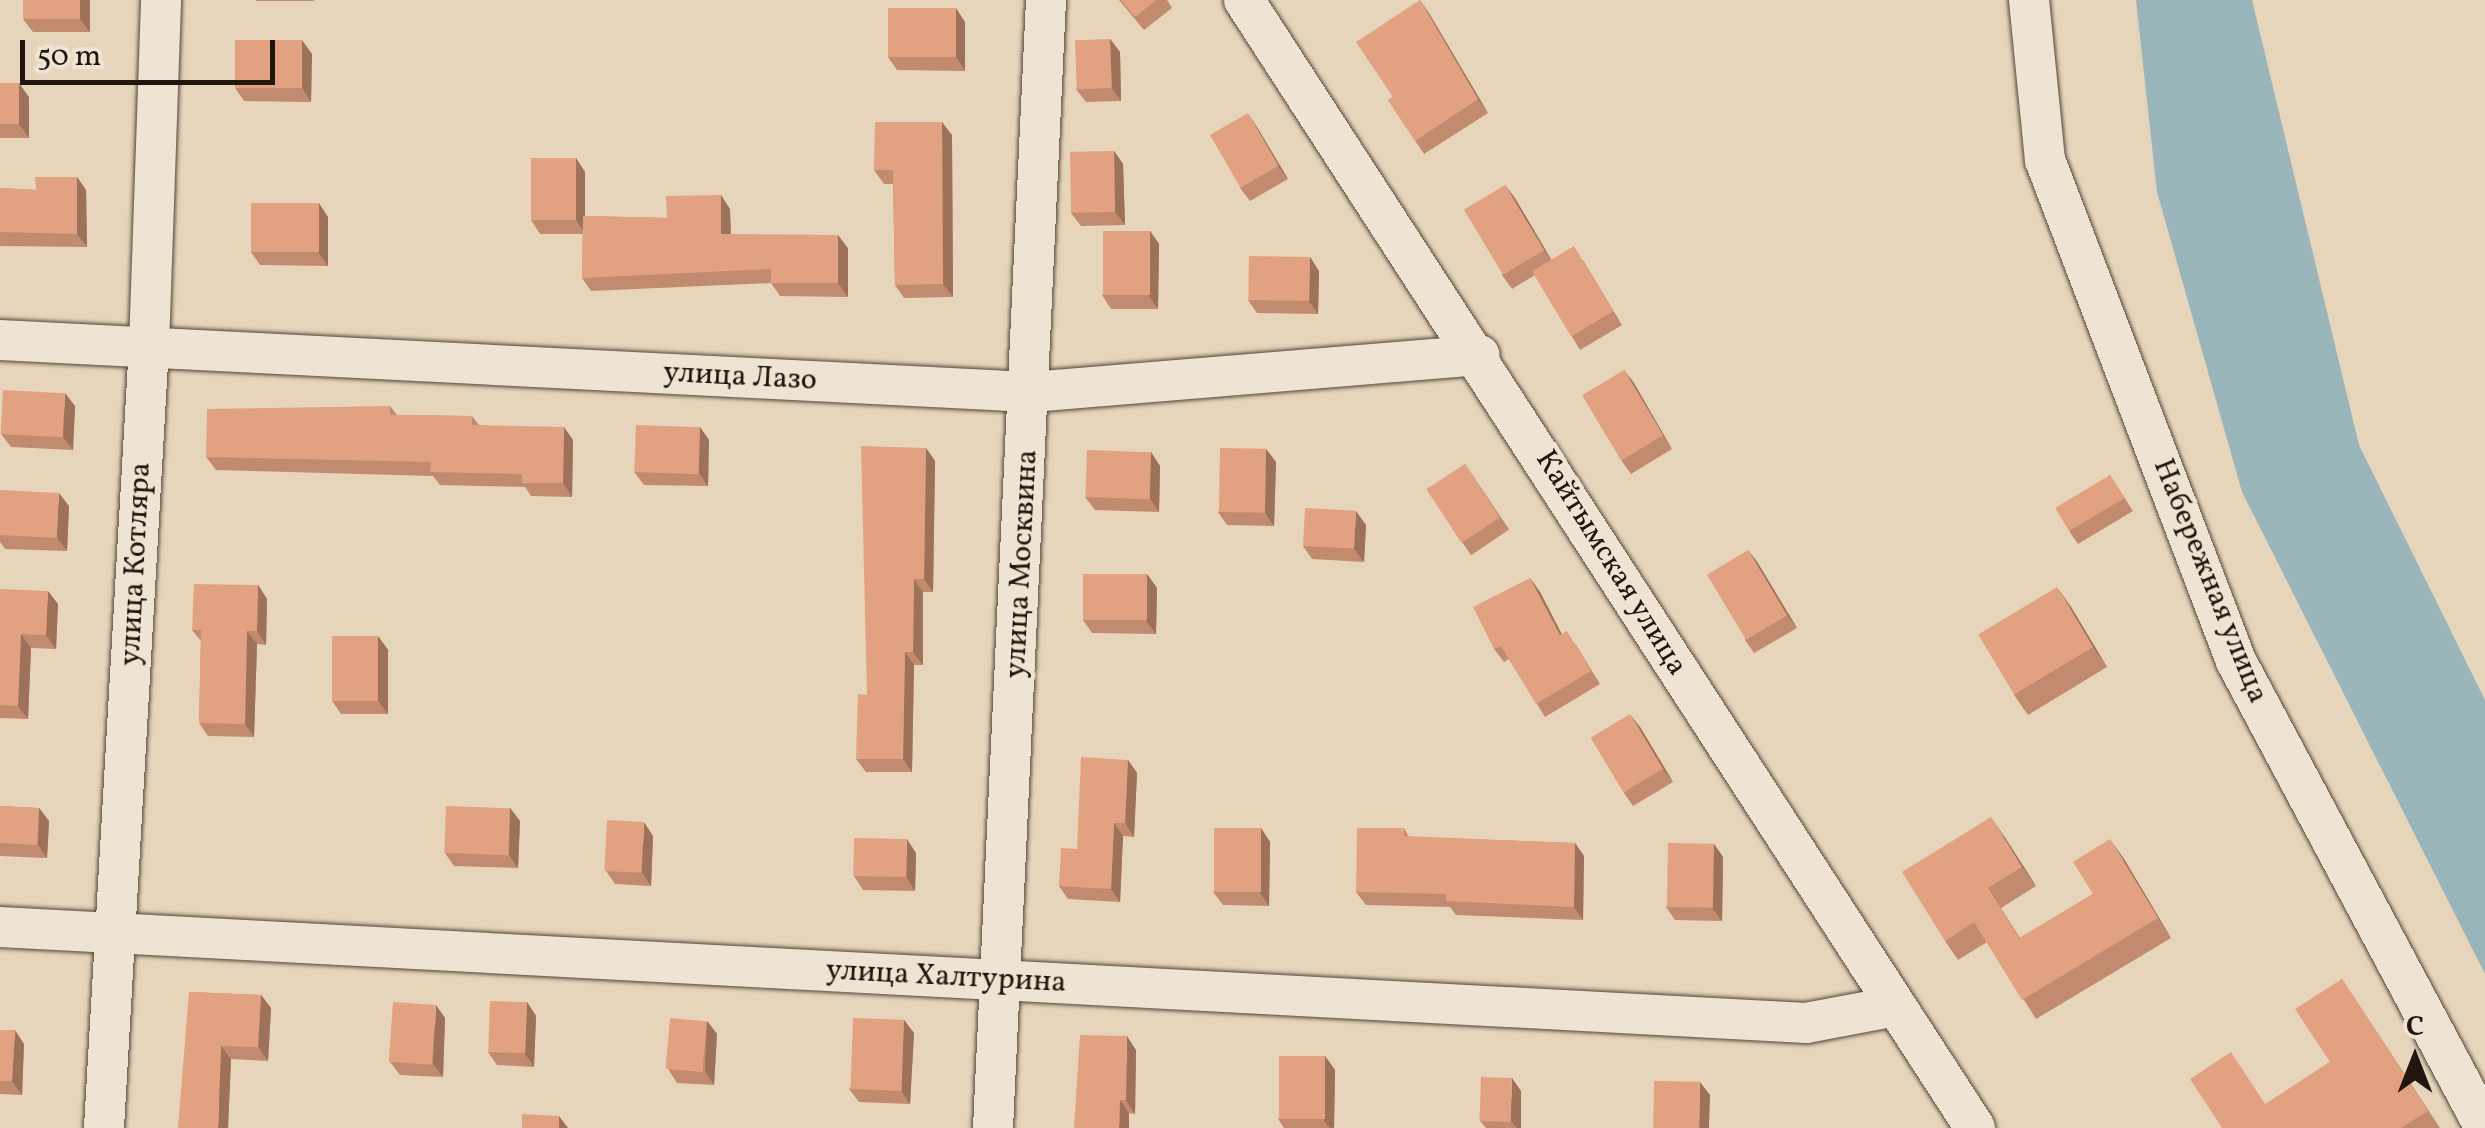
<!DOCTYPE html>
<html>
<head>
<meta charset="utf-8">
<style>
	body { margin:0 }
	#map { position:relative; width:2485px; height:1128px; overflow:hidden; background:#e7d5bb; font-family:Vollkorn,serif }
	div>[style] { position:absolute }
	.water>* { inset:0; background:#9ab6ba }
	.roads { filter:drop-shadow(0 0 2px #524638) drop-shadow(0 0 2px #524638) }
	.minor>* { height:40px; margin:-20px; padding:0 20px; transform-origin:20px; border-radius:20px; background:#efe4d3 }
	.wall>* { inset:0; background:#c28b70; transform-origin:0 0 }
	.shaded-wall>* { inset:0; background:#9e715b }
	.building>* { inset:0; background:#e2a282; transform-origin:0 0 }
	span { translate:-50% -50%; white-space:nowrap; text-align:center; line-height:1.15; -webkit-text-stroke:9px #efe4d3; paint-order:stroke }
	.street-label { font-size:30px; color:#21160d }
	.north { position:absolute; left:2365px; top:1008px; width:100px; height:100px; -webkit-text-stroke:8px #efe4d3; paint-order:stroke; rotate:0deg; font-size:28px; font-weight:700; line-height:40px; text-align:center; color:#21160d }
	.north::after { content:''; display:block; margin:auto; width:35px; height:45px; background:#21160d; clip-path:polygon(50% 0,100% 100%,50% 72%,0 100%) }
	.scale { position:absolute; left:20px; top:40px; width:255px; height:45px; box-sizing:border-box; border:5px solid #21160d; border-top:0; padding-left:12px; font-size:30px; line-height:35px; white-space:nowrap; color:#21160d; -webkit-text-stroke:8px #efe4d3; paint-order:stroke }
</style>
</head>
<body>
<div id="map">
	<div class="water">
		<i style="clip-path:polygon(2136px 0,2252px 0,2359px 445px,2485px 700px,2485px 974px,2242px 492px,2157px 192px)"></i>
	</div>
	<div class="roads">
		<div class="minor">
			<i style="left:1244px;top:0;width:1344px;rotate:57.05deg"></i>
			<i style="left:2029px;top:0;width:161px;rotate:84.3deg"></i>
			<i style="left:2045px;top:160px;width:536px;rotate:69.13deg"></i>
			<i style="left:2236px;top:661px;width:529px;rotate:61.93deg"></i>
			<i style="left:0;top:340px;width:1032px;rotate:2.89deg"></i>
			<i style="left:1031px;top:392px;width:450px;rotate:-4.7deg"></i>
			<i style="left:0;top:927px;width:1809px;rotate:3.04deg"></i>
			<i style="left:1806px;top:1023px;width:86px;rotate:-10.7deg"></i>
			<i style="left:104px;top:1128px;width:783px;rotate:-86.71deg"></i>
			<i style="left:149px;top:346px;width:346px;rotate:-88deg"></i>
			<i style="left:993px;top:1128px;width:1129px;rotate:-87.31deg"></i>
		</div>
	</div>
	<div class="wall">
		<i style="clip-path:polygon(90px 0,90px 32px,33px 32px,23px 19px)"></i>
		<i style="left:256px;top:0;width:58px;height:1px"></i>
		<i style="clip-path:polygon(1119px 0,1167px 0,1172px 8px,1144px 30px)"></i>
		<i style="clip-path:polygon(1420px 0,1488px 113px,1424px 154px,1388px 100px,1393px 97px)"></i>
		<i style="clip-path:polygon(965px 22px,965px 71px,897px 70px,888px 57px)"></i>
		<i style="clip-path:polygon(1110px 39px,1120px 52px,1121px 101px,1086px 102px,1076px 89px)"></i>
		<i style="clip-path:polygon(312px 54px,311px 102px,244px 101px,235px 88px)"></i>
		<i style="clip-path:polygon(0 83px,29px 97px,29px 138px,0 138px)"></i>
		<i style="clip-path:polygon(1257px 127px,1288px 179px,1250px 201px,1240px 188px)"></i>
		<i style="clip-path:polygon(952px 135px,953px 297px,904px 298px,895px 285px,893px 184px,884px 184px,874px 170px)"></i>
		<i style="clip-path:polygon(1114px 151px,1123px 164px,1125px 225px,1081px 226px,1071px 213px)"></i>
		<i style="clip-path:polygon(576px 158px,585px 172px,585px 216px,667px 218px,730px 209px,731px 234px,848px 248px,848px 297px,780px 296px,771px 283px,591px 291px,582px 278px,583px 234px,540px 234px,531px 220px)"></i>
		<i style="clip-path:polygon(77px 177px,86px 190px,87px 247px,0 246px,0 188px,36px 190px)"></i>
		<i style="clip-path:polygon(1505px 185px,1551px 260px,1583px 260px,1622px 325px,1580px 350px,1535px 275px,1512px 289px,1502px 275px)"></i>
		<i style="clip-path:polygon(328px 217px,328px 266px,260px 265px,251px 252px)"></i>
		<i style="clip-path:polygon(1150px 231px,1159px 244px,1158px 309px,1111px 309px,1102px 295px)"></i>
		<i style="clip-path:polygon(1310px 257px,1319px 271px,1318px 314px,1257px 313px,1248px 300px)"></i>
		<i style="clip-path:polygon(1624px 370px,1672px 449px,1631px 474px,1621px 460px)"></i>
		<i style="clip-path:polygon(75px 406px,73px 450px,11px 447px,1px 434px)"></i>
		<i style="clip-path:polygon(390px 406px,397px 415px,472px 416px,479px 425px,573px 440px,572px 497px,531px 496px,525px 487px,440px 485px,433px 476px,216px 470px,206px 457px)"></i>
		<i style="clip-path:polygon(700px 427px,709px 440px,708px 486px,644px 485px,634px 472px)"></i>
		<i style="clip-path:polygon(926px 448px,935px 461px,933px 592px,923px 592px,923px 665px,914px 665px,912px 772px,866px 772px,856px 759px,867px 695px)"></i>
		<i style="clip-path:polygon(1266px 449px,1276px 462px,1274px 526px,1227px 525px,1218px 512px)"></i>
		<i style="clip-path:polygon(1151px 452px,1160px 466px,1159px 512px,1095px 510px,1085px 497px)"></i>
		<i style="left:1465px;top:464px;width:79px;height:46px;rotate:56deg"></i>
		<i style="clip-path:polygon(2110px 475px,2133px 511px,2078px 544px,2069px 531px)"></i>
		<i style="clip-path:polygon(0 490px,69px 506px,67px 551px,5px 549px,0 542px)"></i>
		<i style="clip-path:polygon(1366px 525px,1364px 562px,1312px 559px,1303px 546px)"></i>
		<i style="clip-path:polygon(1748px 550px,1797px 628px,1754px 653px,1745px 640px)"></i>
		<i style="clip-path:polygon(1147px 574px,1157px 588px,1156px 634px,1092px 633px,1083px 620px)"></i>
		<i style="clip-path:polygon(1530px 578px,1540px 592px,1562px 634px,1576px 645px,1600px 684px,1545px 717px,1509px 659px,1504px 662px,1494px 649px)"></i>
		<i style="clip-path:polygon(258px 585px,267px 599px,266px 645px,257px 644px,254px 737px,208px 736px,199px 723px,201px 641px,192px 630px)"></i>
		<i style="clip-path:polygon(0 589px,58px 604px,56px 649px,31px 648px,28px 719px,0 718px)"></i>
		<i style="clip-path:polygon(2071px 607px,2107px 667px,2028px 715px,2014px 695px)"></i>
		<i style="clip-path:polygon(378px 636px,388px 650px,388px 714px,341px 714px,332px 701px)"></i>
		<i style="clip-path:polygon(1640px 727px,1673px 782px,1633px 806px,1624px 793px)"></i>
		<i style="clip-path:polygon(1128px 760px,1137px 773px,1134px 837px,1123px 836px,1120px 902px,1068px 899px,1059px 886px,1077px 849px)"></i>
		<i style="clip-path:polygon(0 806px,39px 808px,49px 821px,47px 858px,0 856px)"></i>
		<i style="clip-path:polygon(510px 808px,520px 821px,518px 868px,454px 866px,445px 853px)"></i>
		<i style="clip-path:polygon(1261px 828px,1270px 842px,1269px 906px,1223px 905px,1213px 892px)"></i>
		<i style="clip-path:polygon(1404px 828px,1409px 837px,1575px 843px,1584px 856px,1583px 920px,1456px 915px,1450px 907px,1366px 905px,1356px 892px)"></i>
		<i style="clip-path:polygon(653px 836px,651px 886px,615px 884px,606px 871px)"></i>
		<i style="clip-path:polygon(2004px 836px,2036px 886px,2001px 908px,2020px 938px,2093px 894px,2124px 859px,2171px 938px,2036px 1019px,1987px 942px,1958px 960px,1945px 941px)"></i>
		<i style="clip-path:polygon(1714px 844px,1723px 857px,1722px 921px,1675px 920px,1666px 907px)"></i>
		<i style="clip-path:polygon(916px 853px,915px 891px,863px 890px,854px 876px)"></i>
		<i style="clip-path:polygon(2342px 979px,2440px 1128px,2222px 1128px,2266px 1104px,2330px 1062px)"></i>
		<i style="clip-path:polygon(189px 992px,261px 995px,271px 1008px,268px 1061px,231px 1059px,228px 1128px)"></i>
		<i style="clip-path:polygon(527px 1002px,536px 1016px,534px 1067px,497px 1065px,488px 1052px)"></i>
		<i style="clip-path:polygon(445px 1018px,443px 1077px,400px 1075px,390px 1062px)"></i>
		<i style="clip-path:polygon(904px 1020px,914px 1033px,910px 1104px,859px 1102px,849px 1089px)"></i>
		<i style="clip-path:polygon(707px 1021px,717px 1034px,714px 1085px,677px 1083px,668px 1069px)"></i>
		<i style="clip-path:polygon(0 1030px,24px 1044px,22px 1095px,0 1094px)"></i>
		<i style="clip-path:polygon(1136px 1050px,1135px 1114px,1129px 1113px,1074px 1128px)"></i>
		<i style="clip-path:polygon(1325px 1056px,1335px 1070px,1334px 1128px,1284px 1128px,1278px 1119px)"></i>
		<i style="clip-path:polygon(1521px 1091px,1521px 1128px,1486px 1128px,1480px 1121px)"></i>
	</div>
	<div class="shaded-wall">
		<i style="clip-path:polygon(80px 0,90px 0,90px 32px,80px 19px)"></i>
		<i style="clip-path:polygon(1420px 0,1429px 13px,1488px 113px,1478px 99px)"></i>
		<i style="clip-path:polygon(956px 8px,965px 22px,965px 71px,956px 57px)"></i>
		<i style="clip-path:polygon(1110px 39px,1120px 52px,1121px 101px,1112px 88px)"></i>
		<i style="clip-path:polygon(302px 40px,312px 54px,311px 102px,302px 88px)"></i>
		<i style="clip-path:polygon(19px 83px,29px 97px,29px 138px,19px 124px)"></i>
		<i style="clip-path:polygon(1248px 113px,1257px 127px,1288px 179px,1278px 166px)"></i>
		<i style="clip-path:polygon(942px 122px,952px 135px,953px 297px,943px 284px)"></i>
		<i style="clip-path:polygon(1114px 151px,1123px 164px,1125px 225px,1115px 212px)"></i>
		<i style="clip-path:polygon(576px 158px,585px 172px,585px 234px,576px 220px)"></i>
		<i style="clip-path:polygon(77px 177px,86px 190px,87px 247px,77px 234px)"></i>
		<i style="clip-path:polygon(1505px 185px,1515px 198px,1554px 264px,1544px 250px)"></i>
		<i style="clip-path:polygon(721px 195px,730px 209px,731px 248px,721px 234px)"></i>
		<i style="clip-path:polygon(319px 203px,328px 217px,328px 266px,318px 252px)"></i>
		<i style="clip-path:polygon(1150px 231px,1159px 244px,1158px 309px,1149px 296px)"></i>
		<i style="clip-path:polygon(838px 235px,848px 248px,848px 297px,838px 283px)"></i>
		<i style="clip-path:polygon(1310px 257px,1319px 271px,1318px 314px,1309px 301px)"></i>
		<i style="clip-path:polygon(1624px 370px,1634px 383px,1672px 449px,1663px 435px)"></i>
		<i style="clip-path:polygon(65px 393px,75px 406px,73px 450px,63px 437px)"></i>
		<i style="clip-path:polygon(564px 427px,573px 440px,572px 497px,563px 483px)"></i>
		<i style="clip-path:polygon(700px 427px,709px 440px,708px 486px,699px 473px)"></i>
		<i style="clip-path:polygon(926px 448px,935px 461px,933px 592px,924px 579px)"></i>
		<i style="clip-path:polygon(1266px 449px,1276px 462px,1274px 526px,1265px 513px)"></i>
		<i style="clip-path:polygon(1151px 452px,1160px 466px,1159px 512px,1150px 498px)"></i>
		<i style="clip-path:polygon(59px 493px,69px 506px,67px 551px,57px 538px)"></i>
		<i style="clip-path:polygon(1356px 511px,1366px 525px,1364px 562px,1354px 549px)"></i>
		<i style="clip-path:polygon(1748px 550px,1758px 563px,1797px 628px,1787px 615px)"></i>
		<i style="clip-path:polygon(1147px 574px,1157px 588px,1156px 634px,1146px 621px)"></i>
		<i style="clip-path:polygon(1530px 578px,1540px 592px,1569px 649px,1560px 635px)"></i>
		<i style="clip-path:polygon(914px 579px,923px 592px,923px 665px,913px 652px)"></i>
		<i style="clip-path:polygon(258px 585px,267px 599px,266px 645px,257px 631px)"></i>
		<i style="clip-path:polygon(2057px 587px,2071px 607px,2107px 667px,2093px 647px)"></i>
		<i style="clip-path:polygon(48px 591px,58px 604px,56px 649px,46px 635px)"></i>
		<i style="clip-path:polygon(247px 631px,257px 644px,254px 737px,245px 724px)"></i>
		<i style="clip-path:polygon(21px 634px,31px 648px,28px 719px,18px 706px)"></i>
		<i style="clip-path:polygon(378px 636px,388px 650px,388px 714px,378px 701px)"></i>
		<i style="clip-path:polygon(905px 652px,914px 665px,912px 772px,903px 759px)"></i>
		<i style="clip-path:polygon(1630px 714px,1640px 727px,1673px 782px,1663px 769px)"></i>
		<i style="clip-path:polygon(1128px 760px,1137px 773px,1134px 837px,1125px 823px)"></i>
		<i style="clip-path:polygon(39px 808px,49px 821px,47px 858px,38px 845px)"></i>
		<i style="clip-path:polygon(510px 808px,520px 821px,518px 868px,509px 855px)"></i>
		<i style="clip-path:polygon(1991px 817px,2004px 836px,2036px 886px,2022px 867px)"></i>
		<i style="clip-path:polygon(644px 822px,653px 836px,651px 886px,642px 872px)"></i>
		<i style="clip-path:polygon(1114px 823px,1123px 836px,1120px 902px,1111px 889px)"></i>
		<i style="clip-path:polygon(1261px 828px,1270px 842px,1269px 906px,1260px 893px)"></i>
		<i style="clip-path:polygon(907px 839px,916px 853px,915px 891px,906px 877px)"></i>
		<i style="clip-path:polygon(2110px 839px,2124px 859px,2171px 938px,2158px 918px)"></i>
		<i style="clip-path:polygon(1575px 843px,1584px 856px,1583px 920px,1574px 907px)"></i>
		<i style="clip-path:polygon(1714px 844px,1723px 857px,1722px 921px,1712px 908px)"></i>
		<i style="clip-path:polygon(261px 995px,271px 1008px,268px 1061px,258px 1047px)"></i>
		<i style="clip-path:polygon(527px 1002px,536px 1016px,534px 1067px,525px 1054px)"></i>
		<i style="clip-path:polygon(436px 1005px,445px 1018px,443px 1077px,433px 1064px)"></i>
		<i style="clip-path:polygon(904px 1020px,914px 1033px,910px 1104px,901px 1091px)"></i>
		<i style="clip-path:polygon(707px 1021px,717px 1034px,714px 1085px,705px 1071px)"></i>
		<i style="clip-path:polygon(15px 1030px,24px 1044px,22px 1095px,12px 1081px)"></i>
		<i style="clip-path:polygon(1127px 1036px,1136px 1050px,1135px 1114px,1126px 1100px)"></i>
		<i style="clip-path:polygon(221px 1046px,231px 1059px,228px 1128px,218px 1128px)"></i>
		<i style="clip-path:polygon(1325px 1056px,1335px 1070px,1334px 1128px,1330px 1128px,1324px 1121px)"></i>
		<i style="clip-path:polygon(1512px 1078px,1521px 1091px,1521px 1128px,1517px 1128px,1511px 1121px)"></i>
		<i style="clip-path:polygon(1700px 1082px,1710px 1095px,1709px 1128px,1699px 1128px)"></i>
		<i style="clip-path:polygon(1120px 1100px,1129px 1113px,1129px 1128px,1119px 1128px)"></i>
		<i style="clip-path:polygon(559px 1116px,568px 1128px,559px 1128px)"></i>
	</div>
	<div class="building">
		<i style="left:23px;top:0;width:57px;height:19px"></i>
		<i style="clip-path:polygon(1121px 0,1156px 0,1135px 17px)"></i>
		<i style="clip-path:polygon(1420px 0,1478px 99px,1415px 141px,1388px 100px,1393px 97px,1356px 42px)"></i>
		<i style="left:888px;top:8px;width:68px;height:49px"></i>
		<i style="left:1110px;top:39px;width:49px;height:35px;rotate:88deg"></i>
		<i style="left:235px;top:40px;width:67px;height:48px"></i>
		<i style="left:0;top:83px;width:19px;height:41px"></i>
		<i style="left:1248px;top:113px;width:61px;height:44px;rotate:60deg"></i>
		<i style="clip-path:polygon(875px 122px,942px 122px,943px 284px,895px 285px,893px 170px,874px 170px)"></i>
		<i style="left:1114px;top:151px;width:61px;height:44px;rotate:89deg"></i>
		<i style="left:531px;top:158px;width:45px;height:62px"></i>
		<i style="clip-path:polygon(35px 177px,77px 177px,77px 234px,0 232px,0 188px,36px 190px)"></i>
		<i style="left:1505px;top:185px;width:76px;height:48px;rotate:59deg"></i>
		<i style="clip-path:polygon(721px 195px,721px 234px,838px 235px,838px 283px,771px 283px,771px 269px,582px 278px,583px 216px,667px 218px,666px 196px)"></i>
		<i style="left:251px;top:203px;width:68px;height:49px"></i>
		<i style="left:1103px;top:231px;width:47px;height:64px"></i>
		<i style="left:1574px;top:246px;width:76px;height:49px;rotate:59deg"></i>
		<i style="left:1249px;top:256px;width:61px;height:44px;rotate:1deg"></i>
		<i style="left:1624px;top:370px;width:76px;height:49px;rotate:59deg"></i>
		<i style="left:3px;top:390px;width:62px;height:44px;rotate:3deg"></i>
		<i style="clip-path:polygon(390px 406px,390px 415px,472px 416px,472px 425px,564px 427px,563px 483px,522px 483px,522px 474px,430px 472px,431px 462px,206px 457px,207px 409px)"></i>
		<i style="left:636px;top:425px;width:64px;height:47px;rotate:2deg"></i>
		<i style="clip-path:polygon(861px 446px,926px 448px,924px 579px,914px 579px,913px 652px,905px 652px,903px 759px,856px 759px,858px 694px,867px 695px)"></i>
		<i style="left:1220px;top:448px;width:46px;height:64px;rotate:1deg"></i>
		<i style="left:1087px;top:450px;width:64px;height:47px;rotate:2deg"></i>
		<i style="left:1465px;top:464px;width:64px;height:46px;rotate:57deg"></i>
		<i style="left:2110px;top:475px;width:27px;height:64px;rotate:59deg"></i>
		<i style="left:0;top:490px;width:59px;height:45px;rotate:3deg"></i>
		<i style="left:1305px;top:508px;width:51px;height:38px;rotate:3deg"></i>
		<i style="left:1748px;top:550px;width:76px;height:48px;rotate:59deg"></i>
		<i style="left:1083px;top:574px;width:64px;height:46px"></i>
		<i style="clip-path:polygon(1530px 578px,1560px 635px,1567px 631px,1591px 671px,1536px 704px,1501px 646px,1494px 649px,1473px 607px)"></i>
		<i style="clip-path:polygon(194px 584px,258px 585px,257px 631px,247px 631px,245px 724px,199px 723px,201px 630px,192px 630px)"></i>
		<i style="left:2057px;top:587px;width:70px;height:92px;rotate:59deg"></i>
		<i style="clip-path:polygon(0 589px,48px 591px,46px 635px,21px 634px,18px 706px,0 705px)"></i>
		<i style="left:332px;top:636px;width:46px;height:65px"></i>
		<i style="left:1630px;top:714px;width:64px;height:46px;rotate:59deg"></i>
		<i style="clip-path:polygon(1081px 757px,1128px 760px,1125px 823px,1114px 823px,1111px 889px,1059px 886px,1061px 848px,1077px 849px)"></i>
		<i style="left:0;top:806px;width:39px;height:37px;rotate:3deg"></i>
		<i style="left:446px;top:806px;width:64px;height:47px;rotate:2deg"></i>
		<i style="clip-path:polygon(1991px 817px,2022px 867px,1988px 888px,2019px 938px,2093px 894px,2073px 862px,2110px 839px,2158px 918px,2022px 1000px,1974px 922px,1945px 941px,1902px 872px)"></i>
		<i style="left:607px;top:820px;width:37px;height:51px;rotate:3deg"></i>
		<i style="left:1214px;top:828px;width:47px;height:64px"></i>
		<i style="clip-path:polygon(1357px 828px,1404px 828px,1404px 836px,1575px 843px,1574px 907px,1446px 901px,1446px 894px,1356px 892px)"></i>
		<i style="left:854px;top:838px;width:53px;height:38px;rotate:1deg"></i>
		<i style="left:1668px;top:843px;width:46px;height:64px;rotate:1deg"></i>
		<i style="clip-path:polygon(2342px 979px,2428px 1111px,2401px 1128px,2222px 1128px,2190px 1079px,2231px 1052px,2265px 1104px,2330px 1062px,2295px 1009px)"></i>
		<i style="clip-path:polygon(189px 992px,261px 995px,258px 1047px,221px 1046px,218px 1128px,178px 1128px)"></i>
		<i style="left:490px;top:1001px;width:37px;height:51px;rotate:2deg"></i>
		<i style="left:393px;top:1002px;width:43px;height:60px;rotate:4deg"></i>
		<i style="left:670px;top:1018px;width:37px;height:51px;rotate:5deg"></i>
		<i style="left:853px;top:1018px;width:51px;height:71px;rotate:2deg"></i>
		<i style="clip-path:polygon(0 1030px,15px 1030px,12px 1081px,0 1081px)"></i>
		<i style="clip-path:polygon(1080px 1035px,1127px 1036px,1126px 1100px,1120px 1100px,1119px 1128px,1074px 1128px)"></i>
		<i style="left:1279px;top:1056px;width:46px;height:63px"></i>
		<i style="left:1481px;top:1077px;width:31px;height:44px;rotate:2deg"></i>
		<i style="left:1654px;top:1081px;width:46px;height:47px;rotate:1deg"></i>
		<i style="clip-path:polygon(522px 1114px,559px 1116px,559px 1128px,522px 1128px)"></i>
	</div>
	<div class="street-label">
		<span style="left:740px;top:377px;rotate:3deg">улица Лазо</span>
		<span style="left:1611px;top:563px;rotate:58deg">Кайтымская улица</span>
		<span style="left:136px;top:564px;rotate:-87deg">улица Котляра</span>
		<span style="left:1022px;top:564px;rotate:-87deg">улица Москвина</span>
		<span style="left:2210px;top:581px;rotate:68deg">Набережная улица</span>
		<span style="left:946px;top:977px;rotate:3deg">улица Халтурина</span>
	</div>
	<div class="north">С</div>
	<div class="scale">50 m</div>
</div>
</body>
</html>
